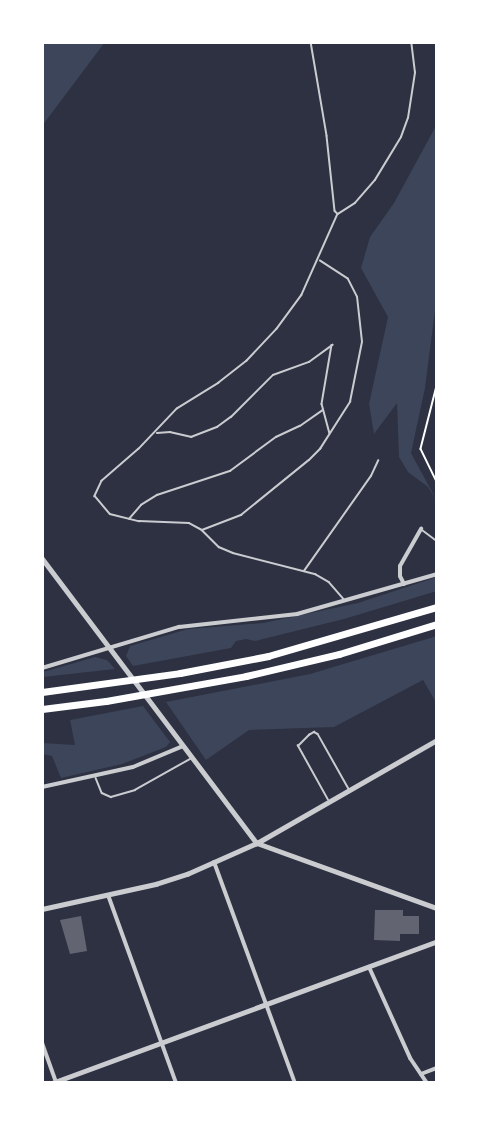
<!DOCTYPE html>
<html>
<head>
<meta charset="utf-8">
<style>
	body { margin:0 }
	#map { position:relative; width:479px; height:1125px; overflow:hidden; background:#2d3142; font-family:"Source Sans 3",sans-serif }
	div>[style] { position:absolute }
	.green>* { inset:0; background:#3c4559 }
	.building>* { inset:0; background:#626471 }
	.path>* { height:1.5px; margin:-0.75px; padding:0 0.75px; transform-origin:0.75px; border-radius:0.75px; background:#fff }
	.service>* { height:1.5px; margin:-0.75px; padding:0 0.75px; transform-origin:0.75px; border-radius:0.75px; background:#caccd0 }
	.minor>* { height:4px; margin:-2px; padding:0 2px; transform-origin:2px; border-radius:2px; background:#caccd0 }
	.tertiary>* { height:4.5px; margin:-2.25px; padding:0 2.25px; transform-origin:2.25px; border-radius:2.25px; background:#caccd0 }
	.motorway>* { height:7px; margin:-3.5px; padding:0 3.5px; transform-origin:3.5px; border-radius:3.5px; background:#fff }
	span { translate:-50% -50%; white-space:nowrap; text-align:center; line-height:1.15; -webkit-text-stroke:5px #fff; paint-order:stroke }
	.frame { position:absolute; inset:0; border:44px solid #fff; pointer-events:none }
</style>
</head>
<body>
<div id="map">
	<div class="green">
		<i style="clip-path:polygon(42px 42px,105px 42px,42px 126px)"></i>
		<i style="clip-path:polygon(437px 124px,437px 295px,425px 388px,411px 453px,437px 501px,428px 487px,408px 472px,399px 457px,397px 403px,374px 434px,369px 404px,388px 317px,361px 268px,370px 237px,394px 203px)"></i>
		<i style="clip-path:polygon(437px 577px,437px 591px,344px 619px,255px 641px,246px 639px,236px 641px,231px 648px,133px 666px,126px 656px,130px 646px,188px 629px,263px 623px,358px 603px)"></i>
		<i style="clip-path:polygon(437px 636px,437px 704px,423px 680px,334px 727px,249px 730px,206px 760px,166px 702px,310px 674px)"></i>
		<i style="clip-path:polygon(95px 657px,107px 660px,115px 669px,43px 677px,43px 672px)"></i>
		<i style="clip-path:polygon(143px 706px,170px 742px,166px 747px,122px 764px,61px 778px,52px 756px,42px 754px,42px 743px,75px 745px,70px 720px)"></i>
	</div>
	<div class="building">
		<i style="clip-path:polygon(375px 910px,403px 910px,403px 916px,419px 916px,419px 934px,400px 934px,400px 941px,374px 940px)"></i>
		<i style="clip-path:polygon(81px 916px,87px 951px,70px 954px,60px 920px)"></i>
	</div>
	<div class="path">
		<i style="left:437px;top:386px;width:65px;rotate:104.3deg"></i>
		<i style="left:421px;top:449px;width:37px;rotate:64deg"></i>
	</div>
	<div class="service">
		<i style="left:311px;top:42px;width:95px;rotate:80.3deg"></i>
		<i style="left:327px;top:136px;width:75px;rotate:83.9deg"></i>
		<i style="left:335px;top:211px;width:4px;rotate:45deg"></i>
		<i style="left:338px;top:214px;width:20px;rotate:-33deg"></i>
		<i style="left:355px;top:203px;width:30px;rotate:-49deg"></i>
		<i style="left:375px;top:180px;width:50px;rotate:-58.8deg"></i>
		<i style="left:401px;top:137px;width:20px;rotate:-70deg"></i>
		<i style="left:408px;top:118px;width:46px;rotate:-81.2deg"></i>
		<i style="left:415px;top:73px;width:31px;rotate:-97deg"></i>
		<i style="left:338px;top:214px;width:89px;rotate:114deg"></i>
		<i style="left:302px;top:295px;width:42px;rotate:126.3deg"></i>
		<i style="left:277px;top:329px;width:44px;rotate:133.2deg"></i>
		<i style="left:247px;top:361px;width:36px;rotate:142deg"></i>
		<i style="left:219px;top:383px;width:49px;rotate:148.2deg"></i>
		<i style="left:177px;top:409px;width:55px;rotate:133.5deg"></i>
		<i style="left:139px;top:449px;width:49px;rotate:139.1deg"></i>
		<i style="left:102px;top:481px;width:17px;rotate:115deg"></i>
		<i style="left:95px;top:496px;width:23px;rotate:50deg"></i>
		<i style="left:110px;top:514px;width:30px;rotate:14deg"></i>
		<i style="left:139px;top:521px;width:50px;rotate:2.3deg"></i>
		<i style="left:189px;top:523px;width:15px;rotate:28deg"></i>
		<i style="left:202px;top:530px;width:24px;rotate:45deg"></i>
		<i style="left:219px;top:547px;width:15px;rotate:23deg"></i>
		<i style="left:233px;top:553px;width:85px;rotate:14.4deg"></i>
		<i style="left:315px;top:574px;width:16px;rotate:30deg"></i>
		<i style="left:329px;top:582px;width:23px;rotate:49deg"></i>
		<i style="left:157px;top:433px;width:13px;rotate:-4deg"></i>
		<i style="left:170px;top:432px;width:22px;rotate:13deg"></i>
		<i style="left:191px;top:437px;width:28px;rotate:-21deg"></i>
		<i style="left:217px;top:427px;width:17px;rotate:-36deg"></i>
		<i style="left:231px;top:417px;width:59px;rotate:-45deg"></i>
		<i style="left:273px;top:375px;width:38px;rotate:-20deg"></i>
		<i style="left:309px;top:362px;width:29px;rotate:-36deg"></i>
		<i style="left:332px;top:345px;width:60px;rotate:99.6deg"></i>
		<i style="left:322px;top:404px;width:30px;rotate:75deg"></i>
		<i style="left:129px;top:519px;width:18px;rotate:-49deg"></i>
		<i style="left:141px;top:505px;width:19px;rotate:-32deg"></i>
		<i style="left:157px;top:495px;width:77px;rotate:-18.2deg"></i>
		<i style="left:230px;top:471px;width:57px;rotate:-36.5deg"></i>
		<i style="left:276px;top:437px;width:26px;rotate:-25deg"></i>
		<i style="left:300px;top:426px;width:28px;rotate:-35deg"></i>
		<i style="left:421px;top:529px;width:20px;rotate:37deg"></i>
		<i style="left:202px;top:530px;width:42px;rotate:-21deg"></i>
		<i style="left:241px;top:515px;width:87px;rotate:-39deg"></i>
		<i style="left:309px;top:460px;width:16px;rotate:-45deg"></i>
		<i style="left:320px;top:449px;width:56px;rotate:-57.4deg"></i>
		<i style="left:350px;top:402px;width:61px;rotate:-78.7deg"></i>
		<i style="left:362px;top:342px;width:45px;rotate:-96.3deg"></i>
		<i style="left:357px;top:297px;width:20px;rotate:-117deg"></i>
		<i style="left:348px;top:279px;width:33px;rotate:-147deg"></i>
		<i style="left:304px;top:571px;width:116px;rotate:-54.8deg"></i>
		<i style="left:371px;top:476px;width:17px;rotate:-65deg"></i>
		<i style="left:96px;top:778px;width:16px;rotate:68deg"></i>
		<i style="left:102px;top:793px;width:10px;rotate:24deg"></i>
		<i style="left:111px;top:797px;width:25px;rotate:-16deg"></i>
		<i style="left:135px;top:790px;width:63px;rotate:-29.4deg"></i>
		<i style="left:328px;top:800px;width:62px;rotate:-119.1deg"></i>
		<i style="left:298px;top:746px;width:16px;rotate:-45deg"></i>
		<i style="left:309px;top:735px;width:6px;rotate:-31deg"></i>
		<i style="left:314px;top:732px;width:4px;rotate:27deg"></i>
		<i style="left:318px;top:734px;width:63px;rotate:60.6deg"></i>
	</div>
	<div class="minor">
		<i style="left:404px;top:584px;width:9px;rotate:-117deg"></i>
		<i style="left:400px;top:576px;width:10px;rotate:-90deg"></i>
		<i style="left:400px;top:566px;width:43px;rotate:-60.4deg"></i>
		<i style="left:42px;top:668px;width:143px;rotate:-16.7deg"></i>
		<i style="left:179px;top:627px;width:119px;rotate:-6.3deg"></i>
		<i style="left:297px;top:614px;width:146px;rotate:-15.9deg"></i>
		<i style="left:42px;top:787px;width:93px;rotate:-12.4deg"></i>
		<i style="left:133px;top:767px;width:54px;rotate:-22.8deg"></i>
		<i style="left:214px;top:862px;width:235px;rotate:69.9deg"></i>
		<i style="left:108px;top:895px;width:200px;rotate:70.1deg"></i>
		<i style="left:369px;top:967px;width:100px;rotate:65.7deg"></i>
		<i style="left:410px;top:1058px;width:30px;rotate:56deg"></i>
		<i style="left:42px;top:1043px;width:41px;rotate:70.3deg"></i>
		<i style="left:421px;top:1074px;width:17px;rotate:-21deg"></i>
	</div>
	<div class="tertiary">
		<i style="left:42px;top:558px;width:357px;rotate:53deg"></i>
		<i style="left:257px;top:843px;width:191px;rotate:19.9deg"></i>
		<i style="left:42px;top:909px;width:117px;rotate:-12.4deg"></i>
		<i style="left:156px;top:884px;width:33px;rotate:-18deg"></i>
		<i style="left:187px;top:874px;width:77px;rotate:-23.9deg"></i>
		<i style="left:257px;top:843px;width:207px;rotate:-29.8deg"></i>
		<i style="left:52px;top:1083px;width:410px;rotate:-20.2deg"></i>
	</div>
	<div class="motorway">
		<i style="left:42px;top:692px;width:139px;rotate:-7.8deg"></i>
		<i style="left:180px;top:673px;width:90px;rotate:-10.9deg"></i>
		<i style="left:268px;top:656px;width:176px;rotate:-16.2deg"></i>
		<i style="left:42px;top:709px;width:64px;rotate:-7.1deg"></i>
		<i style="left:106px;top:701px;width:142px;rotate:-10.1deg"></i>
		<i style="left:246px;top:676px;width:96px;rotate:-13.3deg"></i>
		<i style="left:339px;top:654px;width:102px;rotate:-17deg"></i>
	</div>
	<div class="frame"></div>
</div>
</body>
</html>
